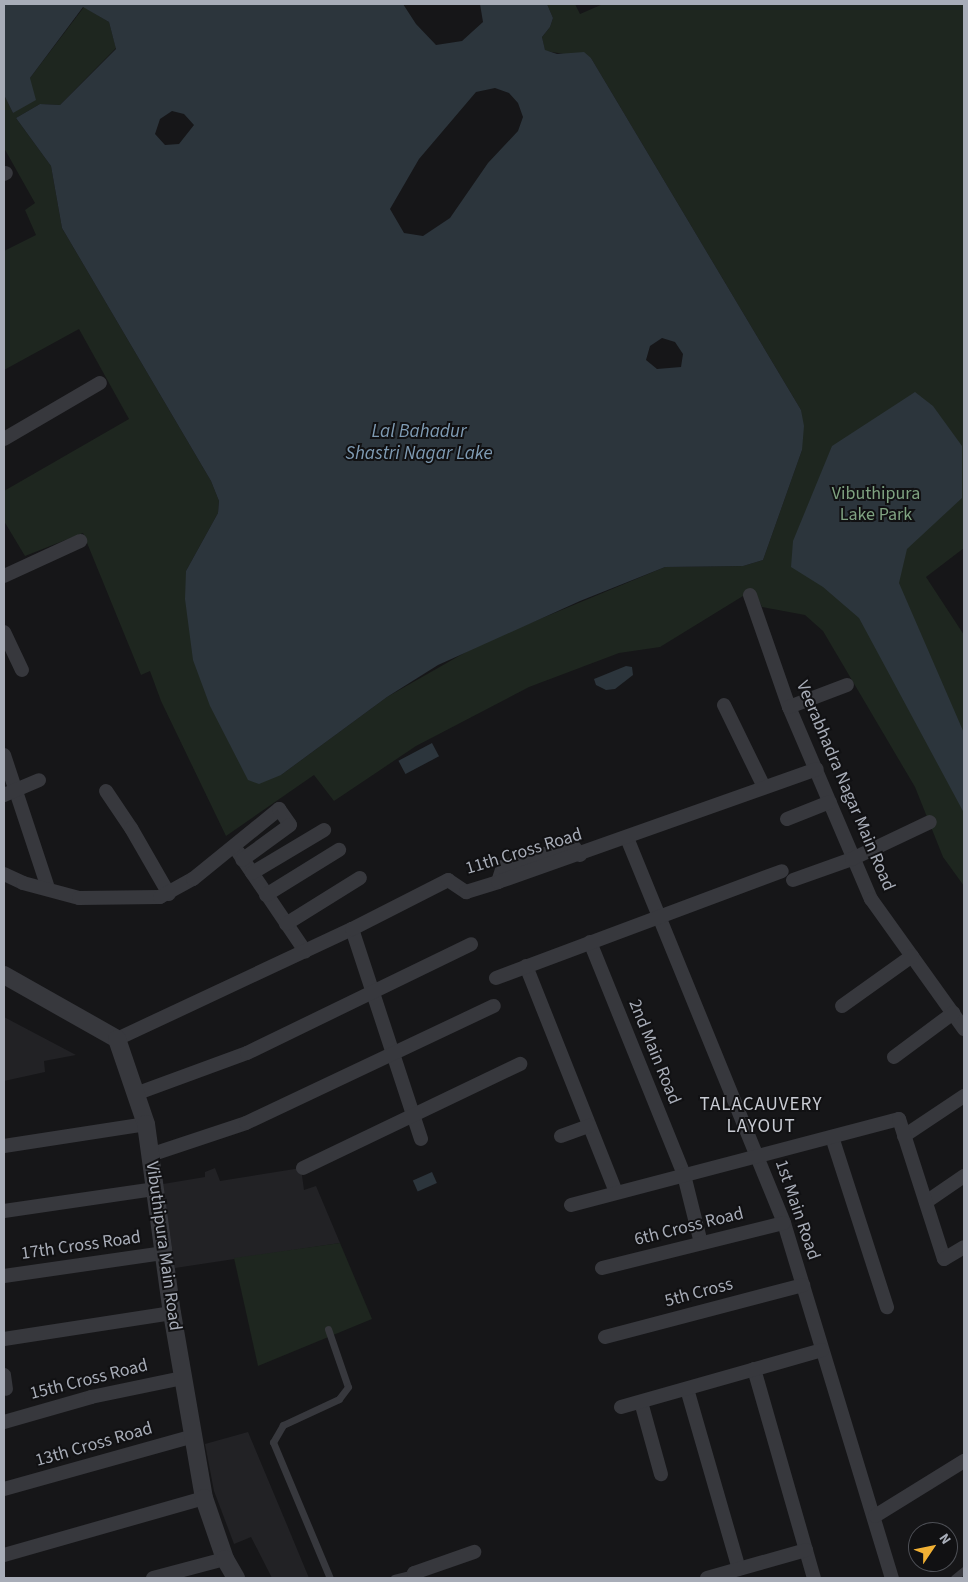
<!DOCTYPE html>
<html>
<head>
<meta charset="utf-8">
<style>
	body { margin:0 }
	#map { position:relative; width:968px; height:1582px; overflow:hidden; background:#161618; font-family:"Source Sans 3",sans-serif }
	div>[style] { position:absolute }
	.built>* { inset:0; background:#222225 }
	.green>* { inset:0; background:#1e261f }
	.water>* { inset:0; background:#2c353c; transform-origin:0 0 }
	.service>* { height:7px; margin:-3.5px; padding:0 3.5px; transform-origin:3.5px; border-radius:3.5px; background:#37383d }
	.minor>* { height:14px; margin:-7px; padding:0 7px; transform-origin:7px; border-radius:7px; background:#37383d }
	.tertiary>* { height:18px; margin:-9px; padding:0 9px; transform-origin:9px; border-radius:9px; background:#37383d }
	span { translate:-50% -50%; white-space:nowrap; text-align:center; line-height:1.15; -webkit-text-stroke:4px #111113; paint-order:stroke }
	.park-label { font-size:18px; color:#7fa381 }
	.street-label { font-size:18px; color:#a8adb8 }
	.water-label { font-size:19px; color:#7f9bb3; font-style:italic }
	.neighbourhood-label { font-size:19px; color:#c9ccd4; letter-spacing:1px }
	.frame { position:absolute; inset:0; border:5px solid #a8adb8; pointer-events:none }
	.north { position:absolute; left:908px; top:1522px; width:50px; height:50px; box-sizing:border-box; background:#111113; border:1px solid #4d4f55; border-radius:50%; rotate:56deg; font-size:14px; font-weight:700; line-height:20px; text-align:center; color:#a8adb8 }
	.north::after { content:''; display:block; margin:auto; width:18px; height:22px; background:#f2b134; clip-path:polygon(50% 0,100% 100%,50% 72%,0 100%) }
</style>
</head>
<body>
<div id="map">
	<div class="built">
		<i style="clip-path:polygon(4px 1017px,76px 1055px,44px 1061px,45px 1072px,4px 1081px)"></i>
		<i style="clip-path:polygon(215px 1168px,220px 1181px,301px 1168px,304px 1190px,316px 1186px,340px 1243px,175px 1268px,163px 1184px,205px 1177px,205px 1172px)"></i>
		<i style="clip-path:polygon(248px 1432px,287px 1525px,309px 1578px,272px 1578px,251px 1537px,234px 1544px,214px 1491px,205px 1444px)"></i>
	</div>
	<div class="green">
		<i style="clip-path:polygon(547px 4px,575px 4px,580px 14px,603px 4px,964px 4px,964px 548px,926px 577px,964px 635px,964px 886px,943px 857px,915px 787px,823px 631px,805px 615px,762px 607px,756px 594px,743px 596px,660px 647px,619px 653px,529px 687px,416px 746px,334px 801px,314px 775px,226px 836px,161px 701px,150px 671px,141px 675px,83px 533px,25px 556px,4px 521px,4px 491px,129px 419px,79px 329px,4px 370px,4px 251px,36px 235px,25px 210px,35px 203px,4px 148px,4px 95px,13px 113px,30px 78px,84px 7px,109px 22px,116px 48px,60px 105px,40px 104px,16px 118px,51px 166px,62px 228px,211px 481px,219px 501px,218px 513px,186px 571px,281px 775px,387px 697px,480px 644px,665px 567px,743px 566px,763px 560px,802px 450px,801px 410px,591px 58px,545px 51px,542px 37px,550px 27px,553px 18px)"></i>
		<i style="clip-path:polygon(340px 1243px,372px 1319px,258px 1366px,234px 1258px)"></i>
	</div>
	<div class="water">
		<i style="clip-path:polygon(evenodd,4px 4px,403px 4px,416px 24px,436px 45px,462px 41px,483px 22px,480px 4px,547px 4px,553px 18px,550px 27px,542px 37px,545px 50px,557px 54px,584px 52px,591px 58px,801px 410px,804px 426px,802px 450px,763px 560px,743px 566px,665px 567px,580px 601px,438px 665px,387px 697px,281px 775px,259px 784px,248px 780px,210px 706px,193px 660px,185px 599px,186px 571px,218px 513px,219px 501px,211px 481px,62px 228px,51px 166px,16px 118px,40px 104px,60px 105px,116px 49px,109px 22px,83px 7px,30px 78px,36px 100px,13px 113px,4px 95px,4px 4px,495px 88px,509px 93px,518px 103px,523px 117px,518px 131px,488px 163px,450px 218px,423px 236px,404px 233px,390px 209px,419px 159px,476px 92px,495px 88px,4px 4px,172px 111px,184px 114px,194px 125px,179px 144px,165px 145px,155px 134px,160px 119px,172px 111px,4px 4px,662px 338px,675px 342px,683px 354px,681px 367px,657px 369px,646px 360px,650px 346px,662px 338px)"></i>
		<i style="clip-path:polygon(915px 392px,933px 406px,962px 446px,962px 498px,907px 549px,899px 583px,964px 733px,964px 813px,859px 618px,823px 587px,791px 567px,793px 541px,832px 446px)"></i>
		<i style="clip-path:polygon(626px 666px,632px 667px,633px 675px,615px 689px,606px 690px,596px 685px,594px 679px)"></i>
		<i style="left:432px;top:743px;width:15px;height:38px;rotate:62deg"></i>
		<i style="left:432px;top:1172px;width:12px;height:21px;rotate:66deg"></i>
	</div>
	<div class="service">
		<i style="left:328px;top:1329px;width:61px;rotate:71deg"></i>
		<i style="left:348px;top:1387px;width:15px;rotate:127deg"></i>
		<i style="left:339px;top:1399px;width:62px;rotate:155.1deg"></i>
		<i style="left:283px;top:1425px;width:20px;rotate:120deg"></i>
		<i style="left:273px;top:1442px;width:147px;rotate:67.3deg"></i>
		<i style="left:394px;top:1578px;width:21px;rotate:-14deg"></i>
		<i style="left:954px;top:1578px;width:13px;rotate:-39deg"></i>
	</div>
	<div class="minor">
		<i style="left:4px;top:174px;width:2px;rotate:-27deg"></i>
		<i style="left:4px;top:439px;width:111px;rotate:-30.3deg"></i>
		<i style="left:4px;top:576px;width:84px;rotate:-24.7deg"></i>
		<i style="left:750px;top:595px;width:119px;rotate:70.8deg"></i>
		<i style="left:789px;top:707px;width:209px;rotate:66.9deg"></i>
		<i style="left:871px;top:899px;width:160px;rotate:54.4deg"></i>
		<i style="left:4px;top:632px;width:42px;rotate:64.7deg"></i>
		<i style="left:724px;top:705px;width:91px;rotate:64deg"></i>
		<i style="left:789px;top:707px;width:62px;rotate:-20.8deg"></i>
		<i style="left:4px;top:755px;width:140px;rotate:71.7deg"></i>
		<i style="left:106px;top:791px;width:45px;rotate:56deg"></i>
		<i style="left:131px;top:828px;width:76px;rotate:60.1deg"></i>
		<i style="left:4px;top:795px;width:38px;rotate:-23deg"></i>
		<i style="left:787px;top:819px;width:46px;rotate:-21.6deg"></i>
		<i style="left:627px;top:838px;width:416px;rotate:67.8deg"></i>
		<i style="left:784px;top:1223px;width:371px;rotate:73.1deg"></i>
		<i style="left:238px;top:852px;width:120px;rotate:55.9deg"></i>
		<i style="left:252px;top:873px;width:84px;rotate:-30.8deg"></i>
		<i style="left:4px;top:874px;width:21px;rotate:25deg"></i>
		<i style="left:23px;top:883px;width:58px;rotate:15deg"></i>
		<i style="left:79px;top:898px;width:81px;rotate:-0.7deg"></i>
		<i style="left:160px;top:897px;width:38px;rotate:-29deg"></i>
		<i style="left:193px;top:879px;width:111px;rotate:-39.1deg"></i>
		<i style="left:279px;top:809px;width:19px;rotate:55deg"></i>
		<i style="left:290px;top:825px;width:59px;rotate:143.9deg"></i>
		<i style="left:793px;top:880px;width:63px;rotate:-19.6deg"></i>
		<i style="left:852px;top:859px;width:86px;rotate:-25.4deg"></i>
		<i style="left:498px;top:882px;width:16px;rotate:-72deg"></i>
		<i style="left:503px;top:867px;width:23px;rotate:-20deg"></i>
		<i style="left:525px;top:859px;width:50px;rotate:-13.8deg"></i>
		<i style="left:574px;top:847px;width:10px;rotate:53deg"></i>
		<i style="left:266px;top:895px;width:86px;rotate:-31.7deg"></i>
		<i style="left:286px;top:924px;width:87px;rotate:-31.9deg"></i>
		<i style="left:352px;top:929px;width:221px;rotate:71.8deg"></i>
		<i style="left:590px;top:942px;width:251px;rotate:68deg"></i>
		<i style="left:684px;top:1175px;width:70px;rotate:76deg"></i>
		<i style="left:526px;top:966px;width:243px;rotate:68.3deg"></i>
		<i style="left:496px;top:978px;width:305px;rotate:-20.5deg"></i>
		<i style="left:842px;top:1006px;width:86px;rotate:-35.5deg"></i>
		<i style="left:117px;top:1039px;width:259px;rotate:-25.1deg"></i>
		<i style="left:352px;top:929px;width:108px;rotate:-27deg"></i>
		<i style="left:448px;top:880px;width:22px;rotate:34deg"></i>
		<i style="left:466px;top:892px;width:34px;rotate:-17deg"></i>
		<i style="left:498px;top:882px;width:338px;rotate:-19.5deg"></i>
		<i style="left:894px;top:1057px;width:74px;rotate:-36.7deg"></i>
		<i style="left:138px;top:1093px;width:116px;rotate:-20.2deg"></i>
		<i style="left:247px;top:1053px;width:249px;rotate:-25.9deg"></i>
		<i style="left:561px;top:1136px;width:30px;rotate:-20deg"></i>
		<i style="left:904px;top:1136px;width:72px;rotate:-33.7deg"></i>
		<i style="left:832px;top:1137px;width:179px;rotate:72.1deg"></i>
		<i style="left:4px;top:1146px;width:144px;rotate:-8.8deg"></i>
		<i style="left:150px;top:1155px;width:101px;rotate:-18.4deg"></i>
		<i style="left:246px;top:1123px;width:274px;rotate:-25.3deg"></i>
		<i style="left:303px;top:1168px;width:241px;rotate:-25.6deg"></i>
		<i style="left:926px;top:1202px;width:46px;rotate:-34.4deg"></i>
		<i style="left:571px;top:1205px;width:339px;rotate:-14.7deg"></i>
		<i style="left:899px;top:1119px;width:147px;rotate:72.2deg"></i>
		<i style="left:944px;top:1259px;width:23px;rotate:-31deg"></i>
		<i style="left:4px;top:1211px;width:153px;rotate:-8.3deg"></i>
		<i style="left:602px;top:1268px;width:187px;rotate:-13.9deg"></i>
		<i style="left:4px;top:1276px;width:162px;rotate:-8.2deg"></i>
		<i style="left:605px;top:1337px;width:205px;rotate:-14.7deg"></i>
		<i style="left:4px;top:1339px;width:170px;rotate:-8.8deg"></i>
		<i style="left:754px;top:1369px;width:217px;rotate:74deg"></i>
		<i style="left:4px;top:1375px;width:14px;rotate:82deg"></i>
		<i style="left:687px;top:1389px;width:187px;rotate:73.9deg"></i>
		<i style="left:641px;top:1402px;width:75px;rotate:74.5deg"></i>
		<i style="left:621px;top:1407px;width:209px;rotate:-15.8deg"></i>
		<i style="left:4px;top:1422px;width:91px;rotate:-16deg"></i>
		<i style="left:91px;top:1397px;width:94px;rotate:-11.7deg"></i>
		<i style="left:4px;top:1489px;width:197px;rotate:-15.6deg"></i>
		<i style="left:875px;top:1516px;width:105px;rotate:-31.7deg"></i>
		<i style="left:4px;top:1555px;width:208px;rotate:-15.9deg"></i>
		<i style="left:153px;top:1578px;width:74px;rotate:-14.8deg"></i>
		<i style="left:415px;top:1578px;width:5px;rotate:-101deg"></i>
		<i style="left:414px;top:1573px;width:64px;rotate:-19.3deg"></i>
		<i style="left:707px;top:1578px;width:103px;rotate:-15.8deg"></i>
	</div>
	<div class="tertiary">
		<i style="left:4px;top:975px;width:130px;rotate:29.5deg"></i>
		<i style="left:117px;top:1039px;width:90px;rotate:71.2deg"></i>
		<i style="left:146px;top:1124px;width:191px;rotate:82.2deg"></i>
		<i style="left:172px;top:1313px;width:188px;rotate:80.2deg"></i>
		<i style="left:204px;top:1498px;width:65px;rotate:71deg"></i>
		<i style="left:225px;top:1559px;width:22px;rotate:60deg"></i>
	</div>
	<div class="park-label">
		<span style="left:876px;top:505px">Vibuthipura<br>Lake Park</span>
	</div>
	<div class="street-label">
		<span style="left:845px;top:786px;rotate:67deg">Veerabhadra Nagar Main Road</span>
		<span style="left:524px;top:852px;rotate:-17deg">11th Cross Road</span>
		<span style="left:654px;top:1052px;rotate:68deg">2nd Main Road</span>
		<span style="left:797px;top:1210px;rotate:71deg">1st Main Road</span>
		<span style="left:689px;top:1227px;rotate:-14deg">6th Cross Road</span>
		<span style="left:81px;top:1246px;rotate:-8deg">17th Cross Road</span>
		<span style="left:163px;top:1246px;rotate:82deg">Vibuthipura Main Road</span>
		<span style="left:699px;top:1293px;rotate:-15deg">5th Cross</span>
		<span style="left:89px;top:1380px;rotate:-14deg">15th Cross Road</span>
		<span style="left:94px;top:1445px;rotate:-16deg">13th Cross Road</span>
	</div>
	<div class="water-label">
		<span style="left:419px;top:443px">Lal Bahadur<br>Shastri Nagar Lake</span>
	</div>
	<div class="neighbourhood-label">
		<span style="left:761px;top:1116px">TALACAUVERY<br>LAYOUT</span>
	</div>
	<div class="frame"></div>
	<div class="north">N</div>
</div>
</body>
</html>
